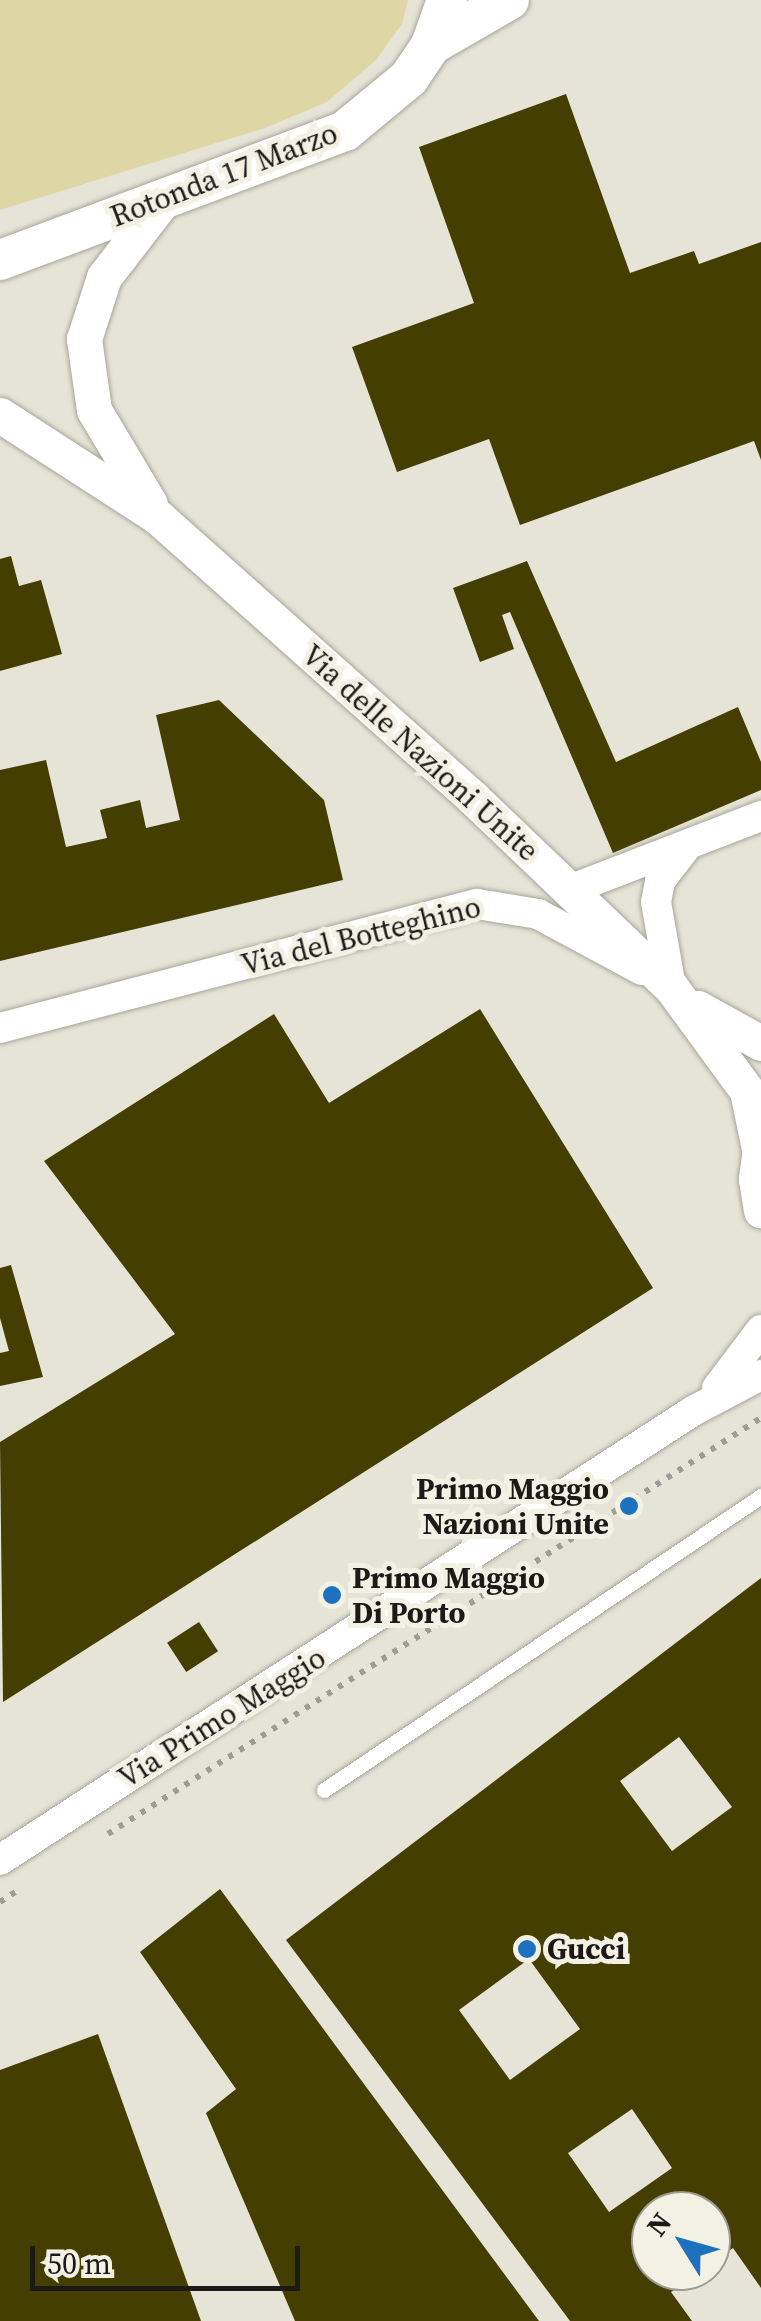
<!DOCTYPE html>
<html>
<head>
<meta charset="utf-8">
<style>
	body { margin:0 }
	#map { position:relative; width:761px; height:2321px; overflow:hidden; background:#e6e4d7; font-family:"Source Serif 4",serif }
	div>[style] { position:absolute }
	.green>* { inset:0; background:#ded7a5 }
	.building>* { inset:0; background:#453e01; transform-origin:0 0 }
	.path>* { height:6px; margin-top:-3px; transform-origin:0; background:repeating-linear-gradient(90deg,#9f9d93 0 5px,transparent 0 13px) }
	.roads { filter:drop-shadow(0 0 2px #a7a599) drop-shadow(0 0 2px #a7a599) }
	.service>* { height:15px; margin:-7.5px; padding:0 7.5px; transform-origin:7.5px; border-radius:7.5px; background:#fff }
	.minor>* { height:30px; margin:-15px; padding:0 15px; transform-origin:15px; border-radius:15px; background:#fff }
	.tertiary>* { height:35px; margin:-17.5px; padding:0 17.5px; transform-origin:17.5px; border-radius:17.5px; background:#fff }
	.secondary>* { height:40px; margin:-20px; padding:0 20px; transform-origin:20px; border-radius:20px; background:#fff }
	.dots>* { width:28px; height:28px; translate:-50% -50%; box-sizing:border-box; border:5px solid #f3f1e4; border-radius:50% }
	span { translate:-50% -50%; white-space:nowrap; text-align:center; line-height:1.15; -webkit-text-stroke:10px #f3f1e4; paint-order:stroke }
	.street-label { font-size:30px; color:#1b1a16 }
	.poi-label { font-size:30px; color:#1b1a16; font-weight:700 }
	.right { translate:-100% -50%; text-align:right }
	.left { translate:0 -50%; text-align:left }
	.north { position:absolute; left:631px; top:2191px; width:100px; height:100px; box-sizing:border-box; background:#f3f1e4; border:2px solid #9d9b92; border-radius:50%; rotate:307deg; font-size:28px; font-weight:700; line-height:40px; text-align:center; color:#1b1a16 }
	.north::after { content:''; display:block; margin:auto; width:35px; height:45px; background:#1d72c0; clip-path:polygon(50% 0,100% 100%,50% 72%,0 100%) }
	.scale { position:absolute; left:30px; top:2246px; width:270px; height:45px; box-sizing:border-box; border:5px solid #1b1a16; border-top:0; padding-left:12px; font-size:30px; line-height:35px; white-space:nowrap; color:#1b1a16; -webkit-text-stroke:8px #f3f1e4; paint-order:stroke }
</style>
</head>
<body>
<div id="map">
	<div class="green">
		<i style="clip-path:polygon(0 0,408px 0,402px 24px,376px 60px,327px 102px,265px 128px,0 210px)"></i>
	</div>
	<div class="building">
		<i style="clip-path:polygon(566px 94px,630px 273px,694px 251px,699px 264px,761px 242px,761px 460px,754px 441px,520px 525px,489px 439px,397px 472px,352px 347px,474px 303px,419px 147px)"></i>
		<i style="clip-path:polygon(11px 556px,19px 586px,41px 580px,62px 654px,0 671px,0 559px)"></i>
		<i style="clip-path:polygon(527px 561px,616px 762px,738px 707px,761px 762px,761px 790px,613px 853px,510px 612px,502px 615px,514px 649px,480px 662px,453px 588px)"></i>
		<i style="clip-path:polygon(219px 700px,324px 800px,343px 880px,0 961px,0 770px,46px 760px,66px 847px,107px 838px,100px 810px,140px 800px,146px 828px,180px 820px,156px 715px)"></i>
		<i style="clip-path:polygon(480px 1009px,653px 1288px,3px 1702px,0 1442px,175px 1334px,44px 1161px,274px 1014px,329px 1103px)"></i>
		<i style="clip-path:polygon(11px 1265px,43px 1377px,0 1386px,0 1353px,9px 1351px,0 1318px,0 1268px)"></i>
		<i style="clip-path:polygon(evenodd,761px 1578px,761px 2288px,733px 2248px,711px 2264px,711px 2211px,651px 2211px,651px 2271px,701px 2271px,671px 2292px,692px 2321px,570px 2321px,286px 1940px,761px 1578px,679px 1737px,732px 1807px,672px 1851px,620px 1781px,679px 1737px,761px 1578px,529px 1959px,580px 2029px,510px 2080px,459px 2010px,529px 1959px,761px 1578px,632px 2109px,672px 2168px,609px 2212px,568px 2153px,632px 2109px)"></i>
		<i style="left:199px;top:1622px;width:35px;height:38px;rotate:57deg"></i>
		<i style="clip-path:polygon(220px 1889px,539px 2321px,295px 2321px,206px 2113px,236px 2089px,140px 1952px)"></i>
		<i style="clip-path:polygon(98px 2034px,201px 2321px,0 2321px,0 2070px)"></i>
	</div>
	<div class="path">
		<i style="left:108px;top:1834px;width:774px;rotate:-32.5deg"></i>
		<i style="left:0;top:1902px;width:20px;rotate:-33deg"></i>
	</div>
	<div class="roads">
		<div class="service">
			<i style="left:324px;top:1790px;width:527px;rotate:-33.93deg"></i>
		</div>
		<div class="minor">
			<i style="left:569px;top:890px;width:206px;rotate:-21.1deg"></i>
			<i style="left:671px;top:987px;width:86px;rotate:-100deg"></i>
			<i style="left:656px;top:902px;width:21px;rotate:-79deg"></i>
			<i style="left:660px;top:881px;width:43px;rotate:-52.6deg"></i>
			<i style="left:0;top:1028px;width:493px;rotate:-14.6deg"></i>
			<i style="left:477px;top:904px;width:62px;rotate:9.3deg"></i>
			<i style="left:538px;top:914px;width:118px;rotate:28.3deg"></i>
			<i style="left:717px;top:1388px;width:73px;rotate:-52.8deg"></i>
			<i style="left:0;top:1860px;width:826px;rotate:-32.94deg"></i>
			<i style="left:693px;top:1411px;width:77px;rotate:-27.9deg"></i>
		</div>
		<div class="tertiary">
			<i style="left:0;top:415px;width:189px;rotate:32.9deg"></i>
			<i style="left:159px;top:518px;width:421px;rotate:41.7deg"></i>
			<i style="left:473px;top:798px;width:274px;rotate:43.7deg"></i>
			<i style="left:671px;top:987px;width:129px;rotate:53.8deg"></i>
			<i style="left:747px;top:1091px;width:59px;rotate:78.3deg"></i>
			<i style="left:150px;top:504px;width:109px;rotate:-120.8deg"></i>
			<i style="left:94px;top:410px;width:72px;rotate:-98deg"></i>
			<i style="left:84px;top:339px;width:65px;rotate:-72.1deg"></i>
			<i style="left:104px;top:277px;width:100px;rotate:-52.3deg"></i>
			<i style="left:698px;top:1008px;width:72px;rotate:29.1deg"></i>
			<i style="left:761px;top:1142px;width:37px;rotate:98deg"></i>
			<i style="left:756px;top:1179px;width:32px;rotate:81deg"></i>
		</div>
		<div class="secondary">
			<i style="left:431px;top:45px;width:90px;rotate:-30deg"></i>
			<i style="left:0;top:260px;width:368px;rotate:-20.5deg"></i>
			<i style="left:345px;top:131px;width:83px;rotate:-39.6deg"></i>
			<i style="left:409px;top:78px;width:40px;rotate:-56deg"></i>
			<i style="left:431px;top:45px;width:48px;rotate:-70.4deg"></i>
		</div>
	</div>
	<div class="dots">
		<i style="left:629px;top:1506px;background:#1d72c0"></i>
		<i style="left:332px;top:1595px;background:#1d72c0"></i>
		<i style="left:527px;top:1949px;background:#1d72c0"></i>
	</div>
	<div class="street-label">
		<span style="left:224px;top:175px;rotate:-21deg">Rotonda 17 Marzo</span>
		<span style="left:420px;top:753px;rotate:42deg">Via delle Nazioni Unite</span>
		<span style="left:361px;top:936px;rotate:-14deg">Via del Botteghino</span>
		<span style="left:222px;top:1718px;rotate:-32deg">Via Primo Maggio</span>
	</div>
	<div class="poi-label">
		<span class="right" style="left:609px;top:1506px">Primo Maggio<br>Nazioni Unite</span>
		<span class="left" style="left:352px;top:1595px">Primo Maggio<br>Di Porto</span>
		<span class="left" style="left:547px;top:1949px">Gucci</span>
	</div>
	<div class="north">N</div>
	<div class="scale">50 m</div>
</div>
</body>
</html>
